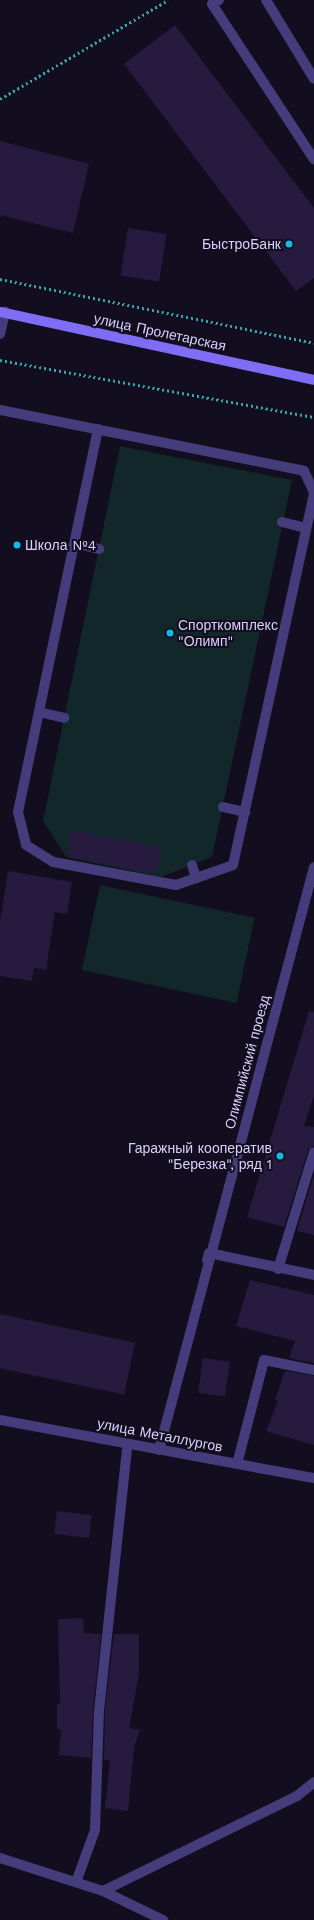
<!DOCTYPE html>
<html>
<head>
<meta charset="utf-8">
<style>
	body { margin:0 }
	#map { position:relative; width:314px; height:1920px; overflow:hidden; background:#130e1f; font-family:"Work Sans",sans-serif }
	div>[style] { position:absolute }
	.green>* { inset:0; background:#122729; transform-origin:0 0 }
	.building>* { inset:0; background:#261b3f; transform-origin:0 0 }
	.path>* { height:2.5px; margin-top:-1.25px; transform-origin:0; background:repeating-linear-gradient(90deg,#36a4aa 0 2px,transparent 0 5px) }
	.service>* { height:10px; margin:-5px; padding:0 5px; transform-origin:5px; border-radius:5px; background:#453c7b }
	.minor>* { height:10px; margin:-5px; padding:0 5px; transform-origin:5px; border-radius:5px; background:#453c7b }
	.secondary>* { height:10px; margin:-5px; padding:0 5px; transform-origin:5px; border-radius:5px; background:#7f6df5 }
	.dots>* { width:11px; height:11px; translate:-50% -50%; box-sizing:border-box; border:2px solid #130e1f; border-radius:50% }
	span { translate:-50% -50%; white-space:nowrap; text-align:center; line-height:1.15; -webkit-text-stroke:4px #130e1f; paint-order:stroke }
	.poi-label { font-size:14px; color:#d9d0fc }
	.right { translate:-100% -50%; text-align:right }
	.left { translate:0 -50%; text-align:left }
	.street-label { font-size:14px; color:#d9d0fc }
</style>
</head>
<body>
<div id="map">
	<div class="green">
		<i style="clip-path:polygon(120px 446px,292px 480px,212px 857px,161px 877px,66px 857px,43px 821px)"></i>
		<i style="left:100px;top:885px;width:158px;height:87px;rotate:12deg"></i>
	</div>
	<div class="building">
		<i style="clip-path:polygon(175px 25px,314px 208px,314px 278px,296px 291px,124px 64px)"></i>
		<i style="clip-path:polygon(0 141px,89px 164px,73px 233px,0 215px)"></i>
		<i style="left:128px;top:228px;width:39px;height:48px;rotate:9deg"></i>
		<i style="left:72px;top:830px;width:91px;height:27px;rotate:11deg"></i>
		<i style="clip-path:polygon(8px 871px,72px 882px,67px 914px,55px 912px,46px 970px,34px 968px,32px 981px,0 976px,0 923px)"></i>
		<i style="clip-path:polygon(309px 1011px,314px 1012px,314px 1095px,304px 1126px,314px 1127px,314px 1146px,308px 1150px,284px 1227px,247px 1217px)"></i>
		<i style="clip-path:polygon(314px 1174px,314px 1235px,297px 1231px)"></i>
		<i style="clip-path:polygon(250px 1280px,314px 1295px,314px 1363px,289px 1358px,295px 1341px,236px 1326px)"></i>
		<i style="left:0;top:1314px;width:138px;height:53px;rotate:12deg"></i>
		<i style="left:203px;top:1358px;width:27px;height:35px;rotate:8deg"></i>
		<i style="clip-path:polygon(285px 1371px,314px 1376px,314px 1445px,266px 1431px,278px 1401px,275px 1400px)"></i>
		<i style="left:57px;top:1511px;width:35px;height:23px;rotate:7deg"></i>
		<i style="clip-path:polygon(83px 1618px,84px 1633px,101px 1634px,93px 1710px,91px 1758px,59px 1755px,61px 1729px,57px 1729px,57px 1704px,60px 1704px,58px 1619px)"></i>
		<i style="clip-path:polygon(114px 1634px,139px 1634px,139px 1674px,129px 1728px,140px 1730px,134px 1747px,128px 1811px,105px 1808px,110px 1760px,104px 1760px,105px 1711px)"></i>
	</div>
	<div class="path">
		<i style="left:0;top:99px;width:195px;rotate:-30.5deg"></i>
		<i style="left:0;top:279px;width:320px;rotate:11.5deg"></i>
		<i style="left:0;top:360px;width:319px;rotate:10.3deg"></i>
	</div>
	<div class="service">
		<i style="left:219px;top:0;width:8px;rotate:150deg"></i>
		<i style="left:212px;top:4px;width:186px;rotate:56.7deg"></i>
		<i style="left:266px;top:0;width:92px;rotate:58.7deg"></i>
		<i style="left:0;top:334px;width:23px;rotate:-77deg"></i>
		<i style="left:0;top:410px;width:310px;rotate:11.3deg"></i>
		<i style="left:304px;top:471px;width:23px;rotate:65deg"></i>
		<i style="left:98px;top:429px;width:391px;rotate:101.8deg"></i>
		<i style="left:18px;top:812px;width:34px;rotate:76deg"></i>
		<i style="left:26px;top:845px;width:32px;rotate:32deg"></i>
		<i style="left:53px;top:862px;width:125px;rotate:10.6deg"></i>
		<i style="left:176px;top:885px;width:60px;rotate:-19.3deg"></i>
		<i style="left:233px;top:865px;width:381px;rotate:-77.7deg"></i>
		<i style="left:282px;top:522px;width:25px;rotate:14deg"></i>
		<i style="left:75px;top:543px;width:25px;rotate:14deg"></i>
		<i style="left:39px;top:712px;width:26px;rotate:13deg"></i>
		<i style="left:223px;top:807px;width:23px;rotate:13deg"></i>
		<i style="left:192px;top:865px;width:14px;rotate:73deg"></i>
		<i style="left:207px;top:1260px;width:7px;rotate:-74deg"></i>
		<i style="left:209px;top:1253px;width:107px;rotate:11.8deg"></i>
		<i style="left:278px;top:1269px;width:122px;rotate:-72.9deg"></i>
		<i style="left:237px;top:1464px;width:107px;rotate:-75.4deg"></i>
		<i style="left:264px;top:1360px;width:51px;rotate:11.3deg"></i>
		<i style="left:0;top:1858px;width:108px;rotate:17.8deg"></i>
		<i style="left:103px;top:1891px;width:216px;rotate:-26.1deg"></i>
		<i style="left:297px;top:1796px;width:22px;rotate:-39deg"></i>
		<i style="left:76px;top:1882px;width:55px;rotate:-69.9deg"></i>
		<i style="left:95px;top:1830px;width:119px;rotate:-88.1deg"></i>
		<i style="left:99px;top:1711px;width:262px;rotate:-83.9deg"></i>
		<i style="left:103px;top:1891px;width:67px;rotate:25.8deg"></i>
	</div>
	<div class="minor">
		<i style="left:0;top:1420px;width:319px;rotate:10.5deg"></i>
		<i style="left:159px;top:1450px;width:603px;rotate:-75.11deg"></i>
	</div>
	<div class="secondary">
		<i style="left:0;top:312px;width:321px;rotate:12.2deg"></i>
	</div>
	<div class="dots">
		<i style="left:289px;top:244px;background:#10bbe8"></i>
		<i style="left:17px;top:545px;background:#10bbe8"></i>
		<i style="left:170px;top:633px;background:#10bbe8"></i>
		<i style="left:280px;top:1156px;background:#10bbe8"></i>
	</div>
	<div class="poi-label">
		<span class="right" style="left:281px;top:244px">БыстроБанк</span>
		<span class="left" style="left:25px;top:545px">Школа №4</span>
		<span class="left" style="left:178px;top:633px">Спорткомплекс<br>"Олимп"</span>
		<span class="right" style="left:272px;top:1156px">Гаражный кооператив<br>"Березка", ряд 1</span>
	</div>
	<div class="street-label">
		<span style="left:160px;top:332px;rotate:12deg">улица Пролетарская</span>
		<span style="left:247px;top:1062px;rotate:-75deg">Олимпийский проезд</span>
		<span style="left:160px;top:1435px;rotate:11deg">улица Металлургов</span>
	</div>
</div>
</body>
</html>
